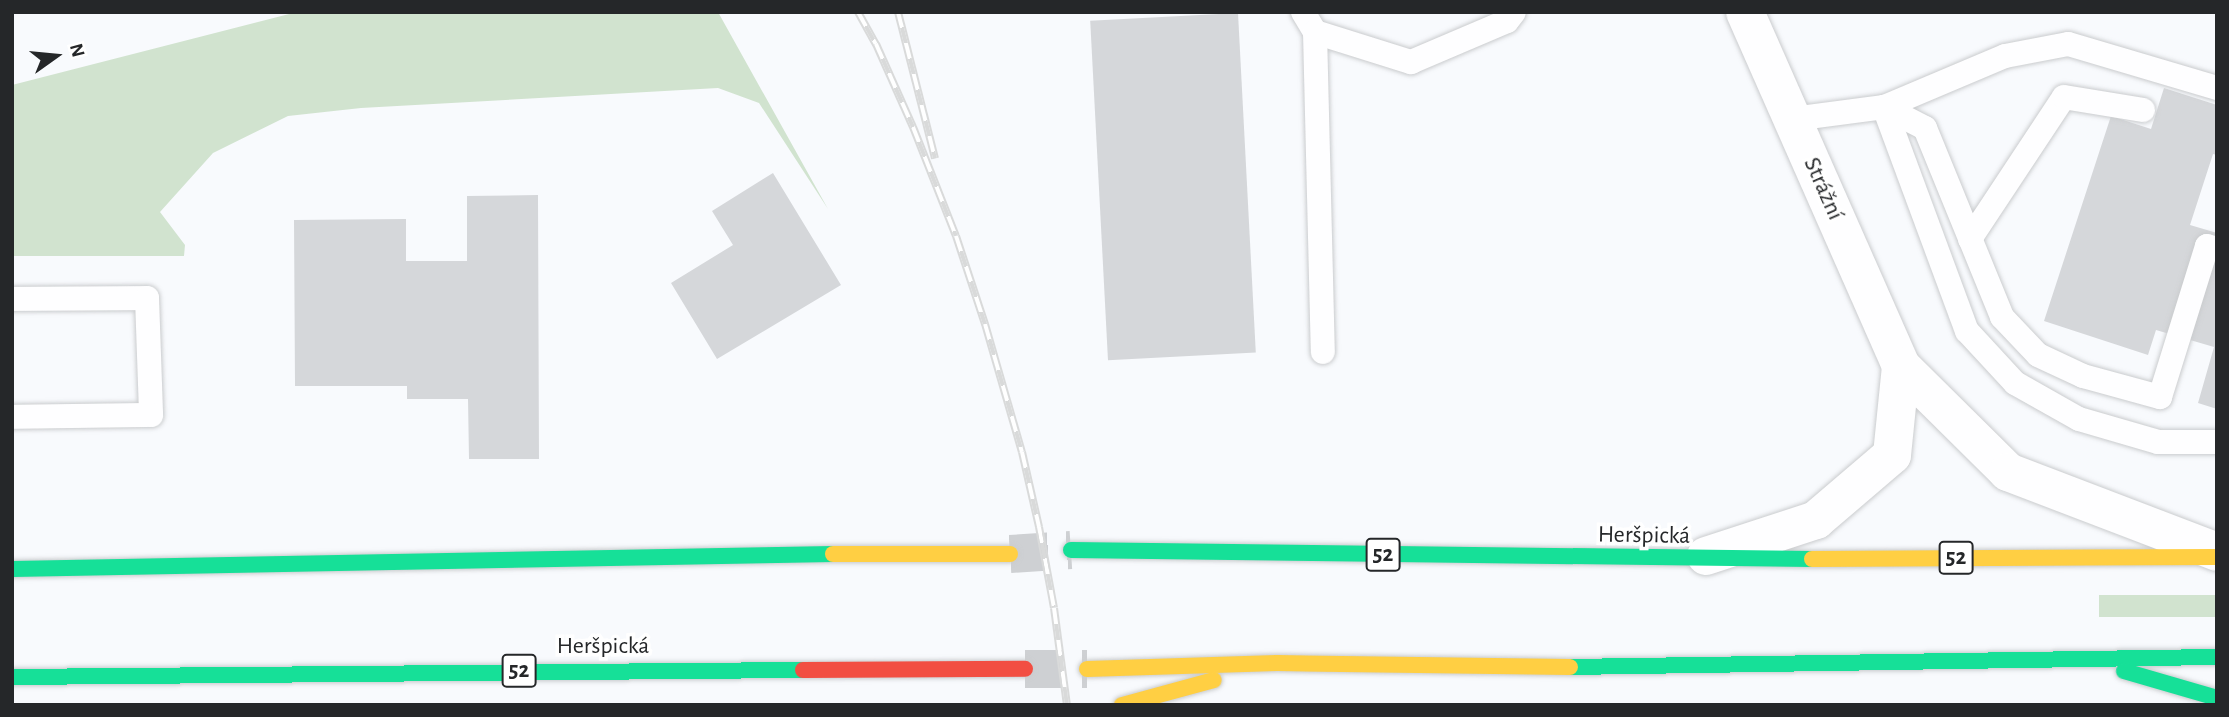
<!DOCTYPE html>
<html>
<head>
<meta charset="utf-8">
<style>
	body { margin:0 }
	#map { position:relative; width:2229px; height:717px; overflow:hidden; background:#f8fafd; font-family:"Alegreya Sans",sans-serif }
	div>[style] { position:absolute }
	.green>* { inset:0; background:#d1e3cf; transform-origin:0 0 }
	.building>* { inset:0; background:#d5d7da; transform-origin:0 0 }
	.primary-tunnel>* { height:38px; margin-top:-19px; transform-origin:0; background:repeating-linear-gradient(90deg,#ced0d3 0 38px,transparent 0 57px) }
	.roads { filter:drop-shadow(0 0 2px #caccce) drop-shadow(0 0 2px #caccce) }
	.lane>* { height:24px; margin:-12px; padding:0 12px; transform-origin:12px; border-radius:12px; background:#fefeff }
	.street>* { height:38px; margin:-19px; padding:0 19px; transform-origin:19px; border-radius:19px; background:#fefeff }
	.fast>* { height:16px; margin:-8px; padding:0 8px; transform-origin:8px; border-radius:8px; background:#16e098 }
	.slow>* { height:16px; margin:-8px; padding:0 8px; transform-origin:8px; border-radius:8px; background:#ffcf43 }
	.jam>* { height:16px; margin:-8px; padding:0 8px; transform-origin:8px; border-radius:8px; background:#f24e42 }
	.rail>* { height:8px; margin-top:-4px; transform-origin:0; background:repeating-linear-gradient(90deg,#fff 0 16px,#d9dada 0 32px); box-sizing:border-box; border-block:2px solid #d9dada }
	span { translate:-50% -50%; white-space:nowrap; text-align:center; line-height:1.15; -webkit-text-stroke:7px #fff; paint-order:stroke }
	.shield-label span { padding:2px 5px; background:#fff; border:2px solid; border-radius:5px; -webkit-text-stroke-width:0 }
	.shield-label { font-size:23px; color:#252729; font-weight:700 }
	.street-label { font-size:24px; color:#252729 }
	.frame { position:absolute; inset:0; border:14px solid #252729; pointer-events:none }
	.north { position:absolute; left:21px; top:21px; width:70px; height:70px; -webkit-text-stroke:5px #fff; paint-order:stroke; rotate:75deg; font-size:19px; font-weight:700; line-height:28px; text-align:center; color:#252729 }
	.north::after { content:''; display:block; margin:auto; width:24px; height:32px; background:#252729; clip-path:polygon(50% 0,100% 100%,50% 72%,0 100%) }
</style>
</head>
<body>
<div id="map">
	<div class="green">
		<i style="clip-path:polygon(297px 12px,718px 12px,828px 209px,759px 103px,718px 88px,361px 108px,288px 116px,213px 153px,160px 212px,185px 245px,184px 256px,12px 256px,12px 85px)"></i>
		<i style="left:2217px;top:595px;width:22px;height:118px;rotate:90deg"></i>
	</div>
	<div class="building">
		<i style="left:1238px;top:13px;width:340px;height:148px;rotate:87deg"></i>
		<i style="clip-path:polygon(2164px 88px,2217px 105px,2217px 155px,2213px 154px,2190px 225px,2217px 233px,2217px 409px,2198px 403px,2214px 347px,2156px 330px,2148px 355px,2044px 321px,2111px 116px,2151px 129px)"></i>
		<i style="clip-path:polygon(773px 173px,841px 285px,717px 359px,671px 283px,733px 245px,712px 211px)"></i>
		<i style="clip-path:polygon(538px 195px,539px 459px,469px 459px,468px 399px,407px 399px,407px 386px,295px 386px,294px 220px,406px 219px,406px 261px,467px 261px,467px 196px)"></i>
	</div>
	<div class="primary-tunnel">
		<i style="left:1010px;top:554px;width:61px;rotate:-3.8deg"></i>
		<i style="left:1025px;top:669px;width:62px"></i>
	</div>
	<div class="roads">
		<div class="lane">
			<i style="left:1303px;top:12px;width:23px;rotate:59deg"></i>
			<i style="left:1315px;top:32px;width:101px;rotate:17.4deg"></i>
			<i style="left:1411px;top:62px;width:104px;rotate:-23.1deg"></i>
			<i style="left:1507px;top:21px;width:11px;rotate:-52deg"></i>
			<i style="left:1315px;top:32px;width:320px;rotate:88.6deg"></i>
			<i style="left:2217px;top:88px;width:155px;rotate:-163.5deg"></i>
			<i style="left:2068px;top:44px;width:64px;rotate:169.2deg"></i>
			<i style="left:2005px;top:56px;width:131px;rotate:157.1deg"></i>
			<i style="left:1884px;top:107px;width:239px;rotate:69.7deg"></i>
			<i style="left:1967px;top:331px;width:71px;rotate:47.3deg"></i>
			<i style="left:2015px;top:383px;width:73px;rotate:29.4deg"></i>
			<i style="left:2079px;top:419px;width:82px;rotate:16.2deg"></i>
			<i style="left:2158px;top:442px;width:59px"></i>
			<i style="left:1793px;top:119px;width:92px;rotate:-7.5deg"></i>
			<i style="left:1884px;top:107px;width:46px;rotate:27.1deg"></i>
			<i style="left:1925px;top:128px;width:204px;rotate:67.8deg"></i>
			<i style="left:2002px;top:317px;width:52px;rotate:46.5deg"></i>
			<i style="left:2038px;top:355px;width:50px;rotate:25deg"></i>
			<i style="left:2083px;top:376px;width:80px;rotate:15.3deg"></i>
			<i style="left:2160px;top:397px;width:158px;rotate:-72.7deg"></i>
			<i style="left:2207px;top:246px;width:10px;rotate:17deg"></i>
			<i style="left:1970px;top:239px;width:170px;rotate:-56.5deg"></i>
			<i style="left:2064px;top:97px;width:80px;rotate:9.3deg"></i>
			<i style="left:12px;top:299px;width:135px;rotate:-0.4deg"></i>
			<i style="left:147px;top:298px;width:117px;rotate:88deg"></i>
			<i style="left:151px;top:415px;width:139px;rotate:179.2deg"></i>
		</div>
		<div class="street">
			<i style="left:1745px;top:12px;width:387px;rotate:66.2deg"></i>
			<i style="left:1706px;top:556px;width:116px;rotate:-18.1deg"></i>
			<i style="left:1816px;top:520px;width:100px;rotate:-40.5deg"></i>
			<i style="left:1892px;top:455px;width:89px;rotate:-84.2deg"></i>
			<i style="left:1901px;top:366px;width:151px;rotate:44.7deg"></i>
			<i style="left:2008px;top:472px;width:224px;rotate:20.9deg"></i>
		</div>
		<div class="fast">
			<i style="left:1071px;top:550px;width:741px;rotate:0.7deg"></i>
			<i style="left:12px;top:569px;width:821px;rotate:-1.05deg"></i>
			<i style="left:1570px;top:667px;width:647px;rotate:-0.89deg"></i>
			<i style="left:2124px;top:671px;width:97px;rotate:16.2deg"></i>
			<i style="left:12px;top:677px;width:791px;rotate:-0.51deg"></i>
		</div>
		<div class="slow">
			<i style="left:833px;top:554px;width:177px"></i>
			<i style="left:1812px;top:559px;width:405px;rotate:-0.3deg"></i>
			<i style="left:1087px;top:669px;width:190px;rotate:-1.8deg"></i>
			<i style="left:1277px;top:663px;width:293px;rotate:0.8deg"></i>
			<i style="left:1122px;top:705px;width:95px;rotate:-15.2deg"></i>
		</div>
		<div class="jam">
			<i style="left:803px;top:670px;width:222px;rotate:-0.3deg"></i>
		</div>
	</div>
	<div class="rail">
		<i style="left:858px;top:12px;width:37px;rotate:61deg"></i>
		<i style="left:876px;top:44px;width:91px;rotate:66deg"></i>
		<i style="left:913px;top:127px;width:117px;rotate:68.5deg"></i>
		<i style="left:956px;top:236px;width:93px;rotate:71.8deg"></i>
		<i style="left:985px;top:324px;width:133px;rotate:73.9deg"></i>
		<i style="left:1022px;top:452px;width:77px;rotate:77.2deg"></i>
		<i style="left:1039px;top:527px;width:82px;rotate:79.5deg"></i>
		<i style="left:1054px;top:608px;width:98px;rotate:82.4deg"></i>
		<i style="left:898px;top:12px;width:151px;rotate:75.8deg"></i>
	</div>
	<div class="shield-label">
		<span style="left:1383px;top:555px">52</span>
		<span style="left:1956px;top:558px">52</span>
		<span style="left:519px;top:671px">52</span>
	</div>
	<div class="street-label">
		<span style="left:1823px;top:189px;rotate:66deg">Strážní</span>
		<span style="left:1644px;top:536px;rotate:1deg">Heršpická</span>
		<span style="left:603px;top:647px">Heršpická</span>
	</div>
	<div class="frame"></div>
	<div class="north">N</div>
</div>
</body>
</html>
